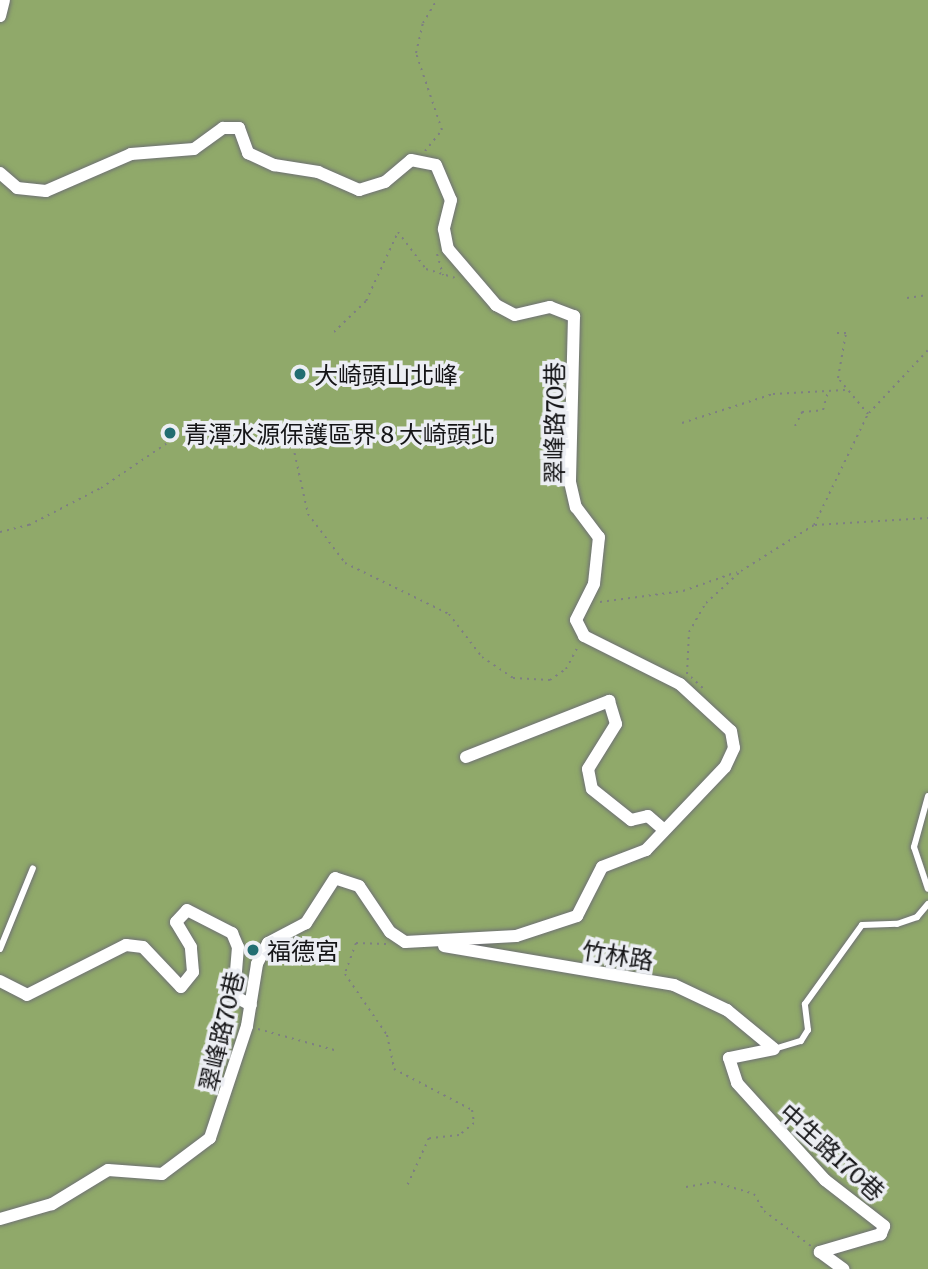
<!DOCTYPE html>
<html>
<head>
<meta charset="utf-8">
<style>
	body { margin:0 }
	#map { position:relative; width:928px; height:1269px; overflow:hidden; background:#dfe1e6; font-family:Literata,"Noto Sans TC",serif }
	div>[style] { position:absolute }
	.forest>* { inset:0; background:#90a96a; transform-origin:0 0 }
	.path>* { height:2px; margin-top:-1px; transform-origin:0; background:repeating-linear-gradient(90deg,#7e7f82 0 2px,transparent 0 7px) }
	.roads { filter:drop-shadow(0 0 2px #6e7074) drop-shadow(0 0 2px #6e7074) }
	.lane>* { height:6px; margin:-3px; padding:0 3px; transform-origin:3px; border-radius:3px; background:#fff }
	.street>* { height:12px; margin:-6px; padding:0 6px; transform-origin:6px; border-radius:6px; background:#fff }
	.dots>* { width:19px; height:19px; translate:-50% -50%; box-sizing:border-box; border:4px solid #eceef3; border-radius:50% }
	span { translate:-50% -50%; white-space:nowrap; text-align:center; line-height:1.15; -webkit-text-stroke:7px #eceef3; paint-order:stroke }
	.poi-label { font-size:24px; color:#151517 }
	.left { translate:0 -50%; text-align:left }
	.street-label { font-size:24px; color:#151517 }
</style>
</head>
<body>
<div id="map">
	<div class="forest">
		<i style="left:0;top:0;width:928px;height:1269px"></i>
	</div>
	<div class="path">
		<i style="left:425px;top:151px;width:27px;rotate:-51deg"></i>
		<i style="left:442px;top:130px;width:81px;rotate:-108.7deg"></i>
		<i style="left:416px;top:53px;width:31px;rotate:-77deg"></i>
		<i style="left:423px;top:23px;width:27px;rotate:-59deg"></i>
		<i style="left:437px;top:254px;width:22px;rotate:74deg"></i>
		<i style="left:907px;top:298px;width:21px;rotate:-8deg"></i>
		<i style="left:334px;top:332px;width:45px;rotate:-44.1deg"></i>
		<i style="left:366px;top:301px;width:76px;rotate:-65.1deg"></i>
		<i style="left:398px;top:232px;width:46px;rotate:52.9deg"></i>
		<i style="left:426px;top:269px;width:30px;rotate:17deg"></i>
		<i style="left:869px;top:413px;width:86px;rotate:-46.9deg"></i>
		<i style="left:682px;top:423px;width:96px;rotate:-17.7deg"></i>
		<i style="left:773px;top:394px;width:72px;rotate:-3.2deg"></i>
		<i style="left:795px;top:426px;width:16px;rotate:-63deg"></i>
		<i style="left:802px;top:412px;width:21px;rotate:-5deg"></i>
		<i style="left:823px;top:410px;width:20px;rotate:-75deg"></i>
		<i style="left:815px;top:525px;width:113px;rotate:-3.5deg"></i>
		<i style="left:0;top:532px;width:30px;rotate:-14deg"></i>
		<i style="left:29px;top:525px;width:81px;rotate:-27.2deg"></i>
		<i style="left:101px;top:488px;width:117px;rotate:-34.2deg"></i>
		<i style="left:198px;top:422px;width:57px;rotate:2deg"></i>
		<i style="left:255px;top:424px;width:44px;rotate:30.1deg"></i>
		<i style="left:293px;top:446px;width:70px;rotate:77.6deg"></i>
		<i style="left:308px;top:514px;width:61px;rotate:52.9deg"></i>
		<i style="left:345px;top:563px;width:116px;rotate:26.1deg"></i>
		<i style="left:449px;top:614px;width:54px;rotate:52.5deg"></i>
		<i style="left:482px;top:657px;width:37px;rotate:34deg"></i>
		<i style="left:513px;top:678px;width:37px;rotate:3deg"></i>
		<i style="left:550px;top:680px;width:19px;rotate:-35deg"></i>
		<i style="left:566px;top:669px;width:26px;rotate:-62deg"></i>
		<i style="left:600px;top:602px;width:84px;rotate:-7.5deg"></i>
		<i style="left:683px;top:591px;width:57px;rotate:-19.4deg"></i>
		<i style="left:687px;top:674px;width:42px;rotate:-87.3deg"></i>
		<i style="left:689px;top:632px;width:34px;rotate:-60deg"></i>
		<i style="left:706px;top:603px;width:47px;rotate:-42.4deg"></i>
		<i style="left:741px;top:571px;width:86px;rotate:-32.2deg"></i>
		<i style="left:814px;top:525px;width:123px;rotate:-64.1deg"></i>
		<i style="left:868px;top:414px;width:47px;rotate:-129.8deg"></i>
		<i style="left:838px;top:378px;width:46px;rotate:-79.9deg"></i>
		<i style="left:846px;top:333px;width:12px;rotate:180deg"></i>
		<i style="left:691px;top:677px;width:19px;rotate:43deg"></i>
		<i style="left:386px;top:944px;width:30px;rotate:-178deg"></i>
		<i style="left:356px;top:943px;width:33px;rotate:110deg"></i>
		<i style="left:345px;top:974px;width:74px;rotate:55.5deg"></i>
		<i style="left:387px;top:1035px;width:35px;rotate:78deg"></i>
		<i style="left:394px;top:1069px;width:88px;rotate:27.7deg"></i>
		<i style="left:472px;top:1110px;width:13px;rotate:81deg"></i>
		<i style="left:474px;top:1123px;width:19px;rotate:141deg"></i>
		<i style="left:459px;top:1135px;width:30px;rotate:174deg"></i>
		<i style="left:429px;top:1138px;width:55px;rotate:114.7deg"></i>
		<i style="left:258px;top:1029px;width:79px;rotate:15.4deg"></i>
		<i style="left:686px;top:1187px;width:28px;rotate:-10deg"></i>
		<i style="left:714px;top:1182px;width:42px;rotate:16.7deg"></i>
		<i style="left:754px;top:1194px;width:20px;rotate:60deg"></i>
		<i style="left:764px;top:1211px;width:59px;rotate:36.7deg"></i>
	</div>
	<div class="roads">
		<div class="lane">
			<i style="left:928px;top:796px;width:53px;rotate:105.4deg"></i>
			<i style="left:914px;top:847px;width:44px;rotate:71.6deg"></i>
			<i style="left:0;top:949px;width:87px;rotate:-67.8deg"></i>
			<i style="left:774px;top:1049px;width:28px;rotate:-17deg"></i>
			<i style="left:801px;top:1041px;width:13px;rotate:-58deg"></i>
			<i style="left:808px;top:1030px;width:26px;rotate:-97deg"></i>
			<i style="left:805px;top:1004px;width:97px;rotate:-54.2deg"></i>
			<i style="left:862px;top:925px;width:35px;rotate:-2deg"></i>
			<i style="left:897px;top:924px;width:21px;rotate:-19deg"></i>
			<i style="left:917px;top:917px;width:17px;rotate:-50deg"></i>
		</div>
		<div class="street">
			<i style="left:0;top:16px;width:16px;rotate:-76deg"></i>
			<i style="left:0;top:173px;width:23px;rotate:41deg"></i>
			<i style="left:17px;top:188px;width:29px;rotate:6deg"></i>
			<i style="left:46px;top:191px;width:93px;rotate:-23.5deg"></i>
			<i style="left:131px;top:154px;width:63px;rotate:-4.5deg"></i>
			<i style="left:194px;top:149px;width:36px;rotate:-36deg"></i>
			<i style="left:223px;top:128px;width:16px"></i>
			<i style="left:239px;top:128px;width:27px;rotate:70deg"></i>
			<i style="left:248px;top:153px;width:29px;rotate:25deg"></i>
			<i style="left:274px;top:165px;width:45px;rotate:9deg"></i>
			<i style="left:318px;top:172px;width:45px;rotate:23.7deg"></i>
			<i style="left:359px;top:190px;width:27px;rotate:-17deg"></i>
			<i style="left:385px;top:182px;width:34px;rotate:-40deg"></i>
			<i style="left:411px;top:160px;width:25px;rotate:11deg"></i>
			<i style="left:436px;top:165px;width:38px;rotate:67deg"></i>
			<i style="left:451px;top:200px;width:30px;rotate:104deg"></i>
			<i style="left:444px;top:229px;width:20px;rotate:79deg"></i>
			<i style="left:448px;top:249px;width:74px;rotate:49.4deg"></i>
			<i style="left:496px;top:305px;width:21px;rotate:28deg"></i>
			<i style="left:515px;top:315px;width:36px;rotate:-13deg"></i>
			<i style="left:550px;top:307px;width:26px;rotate:21deg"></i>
			<i style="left:574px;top:316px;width:166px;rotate:91.4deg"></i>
			<i style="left:570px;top:482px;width:26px;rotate:77deg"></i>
			<i style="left:576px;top:507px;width:38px;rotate:53deg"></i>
			<i style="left:599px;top:537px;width:47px;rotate:96.1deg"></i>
			<i style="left:594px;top:584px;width:40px;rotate:116.6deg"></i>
			<i style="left:576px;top:620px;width:18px;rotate:63deg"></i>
			<i style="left:584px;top:636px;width:107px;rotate:26.6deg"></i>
			<i style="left:680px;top:684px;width:69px;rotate:42.7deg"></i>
			<i style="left:731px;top:731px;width:17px;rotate:80deg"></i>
			<i style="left:734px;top:748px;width:21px;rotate:115deg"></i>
			<i style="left:725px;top:767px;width:115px;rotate:133.6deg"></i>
			<i style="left:646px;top:850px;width:47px;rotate:158.9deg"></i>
			<i style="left:602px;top:867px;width:55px;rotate:117deg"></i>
			<i style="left:577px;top:916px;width:64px;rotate:161.8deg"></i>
			<i style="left:516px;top:936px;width:111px;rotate:176.9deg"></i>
			<i style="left:405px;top:942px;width:18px;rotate:-146deg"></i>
			<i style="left:390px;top:932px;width:55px;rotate:-124deg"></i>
			<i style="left:359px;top:886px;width:25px;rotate:-162deg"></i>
			<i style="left:335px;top:878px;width:54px;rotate:122.8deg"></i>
			<i style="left:306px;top:923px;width:43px;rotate:152.2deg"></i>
			<i style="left:268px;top:943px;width:24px;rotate:118deg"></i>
			<i style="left:257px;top:964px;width:63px;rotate:99.2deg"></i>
			<i style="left:247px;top:1026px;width:118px;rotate:108.3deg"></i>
			<i style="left:210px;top:1138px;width:60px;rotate:143.1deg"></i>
			<i style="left:162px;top:1174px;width:54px;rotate:-175.8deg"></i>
			<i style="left:108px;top:1170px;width:66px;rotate:148.7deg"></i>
			<i style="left:52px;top:1204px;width:54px;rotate:163.9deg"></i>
			<i style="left:466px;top:757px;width:154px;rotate:-21.4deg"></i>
			<i style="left:609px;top:701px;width:24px;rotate:73deg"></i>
			<i style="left:616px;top:724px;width:53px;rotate:121.9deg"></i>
			<i style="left:588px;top:769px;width:20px;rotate:79deg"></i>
			<i style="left:592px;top:789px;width:50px;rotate:38.5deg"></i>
			<i style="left:631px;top:820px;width:17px;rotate:-13deg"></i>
			<i style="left:648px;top:816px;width:21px;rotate:41deg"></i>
			<i style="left:444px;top:946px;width:233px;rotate:9.6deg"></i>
			<i style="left:674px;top:985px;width:59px;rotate:25.3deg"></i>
			<i style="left:727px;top:1010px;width:60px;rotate:39.6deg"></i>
			<i style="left:0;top:981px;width:30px;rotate:27deg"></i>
			<i style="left:27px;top:995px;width:111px;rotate:-26.8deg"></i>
			<i style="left:126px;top:945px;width:17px;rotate:7deg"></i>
			<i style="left:143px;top:947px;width:55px;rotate:46.5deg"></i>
			<i style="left:181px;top:987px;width:19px;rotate:-51deg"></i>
			<i style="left:193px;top:972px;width:25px;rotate:-95deg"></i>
			<i style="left:191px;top:947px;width:29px;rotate:-121deg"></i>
			<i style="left:176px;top:922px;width:16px;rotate:-47deg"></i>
			<i style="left:187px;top:910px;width:51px;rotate:27.1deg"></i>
			<i style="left:232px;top:933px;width:15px;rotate:67deg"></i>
			<i style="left:238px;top:947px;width:49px;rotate:94.7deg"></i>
			<i style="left:234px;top:996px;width:19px;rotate:28deg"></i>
			<i style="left:774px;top:1049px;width:46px;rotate:168.7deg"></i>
			<i style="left:729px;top:1058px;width:26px;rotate:72deg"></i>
			<i style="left:737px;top:1083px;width:131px;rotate:47.8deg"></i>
			<i style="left:825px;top:1180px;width:75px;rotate:37.9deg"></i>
			<i style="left:884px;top:1226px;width:9px;rotate:111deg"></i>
			<i style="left:881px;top:1234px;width:64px;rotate:163.6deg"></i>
			<i style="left:820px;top:1252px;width:29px;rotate:36deg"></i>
		</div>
	</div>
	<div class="dots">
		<i style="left:300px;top:374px;background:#216d71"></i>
		<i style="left:170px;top:433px;background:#216d71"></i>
		<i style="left:253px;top:950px;background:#216d71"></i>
	</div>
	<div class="poi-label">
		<span class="left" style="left:314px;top:374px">大崎頭山北峰</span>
		<span class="left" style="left:184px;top:433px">青潭水源保護區界 8 大崎頭北</span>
		<span class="left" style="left:267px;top:950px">福德宮</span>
	</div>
	<div class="street-label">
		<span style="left:553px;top:423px;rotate:-90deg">翠峰路70巷</span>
		<span style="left:618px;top:954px;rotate:9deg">竹林路</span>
		<span style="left:220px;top:1031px;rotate:-77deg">翠峰路70巷</span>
		<span style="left:833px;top:1151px;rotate:42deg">中生路170巷</span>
	</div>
</div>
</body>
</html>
